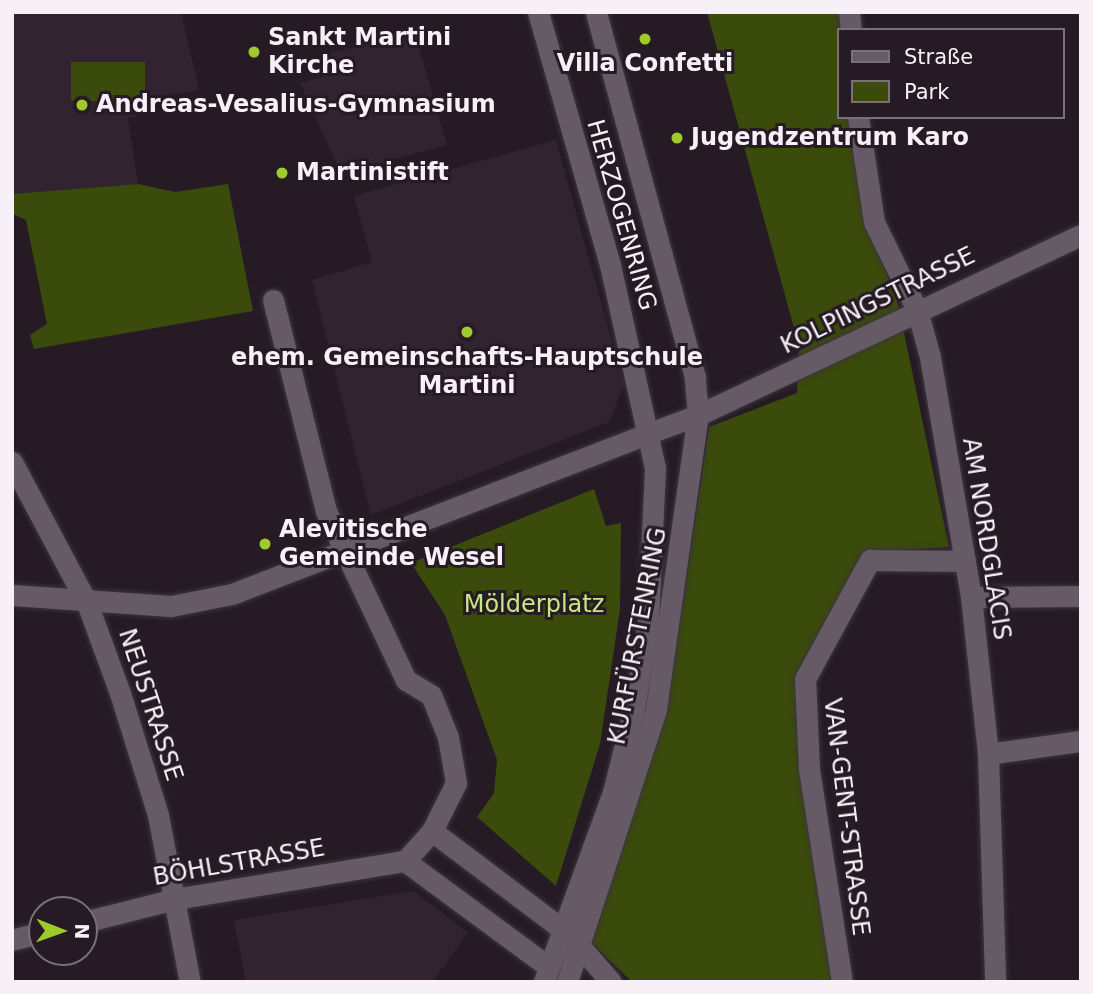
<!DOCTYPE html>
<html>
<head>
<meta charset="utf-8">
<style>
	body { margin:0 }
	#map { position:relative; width:1093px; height:994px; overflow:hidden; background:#261b25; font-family:"DejaVu Sans",sans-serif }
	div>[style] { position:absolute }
	.built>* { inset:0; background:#322331 }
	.green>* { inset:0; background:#3a4b0b; transform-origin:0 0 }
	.roads { filter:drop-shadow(0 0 2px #3d353d) drop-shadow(0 0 2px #3d353d) }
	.street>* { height:21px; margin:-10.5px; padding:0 10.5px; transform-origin:10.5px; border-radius:10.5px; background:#665a66 }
	.secondary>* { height:21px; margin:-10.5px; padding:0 10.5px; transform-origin:10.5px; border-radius:10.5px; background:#665a66 }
	.dots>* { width:19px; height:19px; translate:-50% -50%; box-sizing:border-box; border:4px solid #261b25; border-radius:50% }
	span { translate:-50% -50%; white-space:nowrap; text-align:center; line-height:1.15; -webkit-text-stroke:6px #261b25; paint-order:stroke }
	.poi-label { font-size:24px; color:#f8f0f7; font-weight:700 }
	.left { translate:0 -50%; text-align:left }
	.street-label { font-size:24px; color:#f8f0f7 }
	.park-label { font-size:24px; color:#c6e882 }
	.frame { position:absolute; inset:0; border:14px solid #f8f0f7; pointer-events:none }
	.legend { position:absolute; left:837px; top:28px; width:228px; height:91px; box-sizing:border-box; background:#261b25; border:2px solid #7a7079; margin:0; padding:9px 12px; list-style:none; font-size:21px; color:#f8f0f7 }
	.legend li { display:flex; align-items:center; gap:14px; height:35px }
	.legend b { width:35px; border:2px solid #7a7079 }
	.north { position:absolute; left:28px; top:896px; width:70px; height:70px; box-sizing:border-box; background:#261b25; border:2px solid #7a7079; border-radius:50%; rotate:91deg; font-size:19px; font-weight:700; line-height:28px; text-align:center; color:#f8f0f7 }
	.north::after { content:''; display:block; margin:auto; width:24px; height:32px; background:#a0c92c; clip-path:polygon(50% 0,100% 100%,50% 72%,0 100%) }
</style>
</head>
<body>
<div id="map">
	<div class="built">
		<i style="clip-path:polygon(12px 12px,181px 12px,199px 90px,160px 96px,146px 114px,128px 118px,138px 184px,12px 194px)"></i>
		<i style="clip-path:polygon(415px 33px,447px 145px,341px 174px,300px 83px,334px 74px,329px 53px)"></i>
		<i style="clip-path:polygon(556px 140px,624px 385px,609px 422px,371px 515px,312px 280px,372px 262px,354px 196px)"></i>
		<i style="clip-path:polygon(414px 891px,468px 933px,432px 982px,246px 982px,234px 920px)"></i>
	</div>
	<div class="green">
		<i style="clip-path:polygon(707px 12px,841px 12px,839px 117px,851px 117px,867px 225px,897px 300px,949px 547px,868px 552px,800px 681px,838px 982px,632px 982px,592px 943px,668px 704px,709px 427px,797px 393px,799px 346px)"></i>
		<i style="left:71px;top:62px;width:74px;height:39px"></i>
		<i style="clip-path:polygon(138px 184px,175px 192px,228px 184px,253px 311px,34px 349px,30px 335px,47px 324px,26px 220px,13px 214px,12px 194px)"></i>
		<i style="clip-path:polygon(594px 489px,606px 526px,621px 523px,620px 609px,600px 744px,556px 886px,477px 817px,494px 793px,497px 760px,445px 615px,411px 563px)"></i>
	</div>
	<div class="roads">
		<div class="street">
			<i style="left:849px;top:12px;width:18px;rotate:84deg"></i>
			<i style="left:858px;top:117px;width:106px;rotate:81.3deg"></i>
			<i style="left:874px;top:222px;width:98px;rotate:64deg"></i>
			<i style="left:917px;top:310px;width:49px;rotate:74.5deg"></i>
			<i style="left:930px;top:357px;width:243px;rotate:80.3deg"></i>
			<i style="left:971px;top:597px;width:158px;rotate:83.8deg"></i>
			<i style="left:988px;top:754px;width:228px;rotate:88.2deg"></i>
			<i style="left:273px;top:300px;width:218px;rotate:75.9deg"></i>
			<i style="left:326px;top:511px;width:187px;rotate:64.7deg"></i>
			<i style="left:406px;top:680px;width:29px;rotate:31deg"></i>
			<i style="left:431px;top:695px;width:45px;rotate:68deg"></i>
			<i style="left:448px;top:737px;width:47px;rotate:80.1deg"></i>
			<i style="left:456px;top:783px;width:54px;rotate:116.6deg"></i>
			<i style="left:432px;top:831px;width:40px;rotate:132deg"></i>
			<i style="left:698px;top:415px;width:423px;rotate:-25.2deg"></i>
			<i style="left:12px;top:462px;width:160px;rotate:62deg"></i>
			<i style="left:87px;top:603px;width:96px;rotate:69.9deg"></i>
			<i style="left:120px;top:693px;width:128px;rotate:72.7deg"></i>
			<i style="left:158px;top:815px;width:170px;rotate:79.2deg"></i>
			<i style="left:12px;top:595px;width:159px;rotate:4deg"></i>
			<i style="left:171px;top:606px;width:62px;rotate:-11.1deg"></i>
			<i style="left:232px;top:594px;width:450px;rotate:-21.1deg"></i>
			<i style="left:971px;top:597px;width:110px;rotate:-0.5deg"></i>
			<i style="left:988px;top:754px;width:94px;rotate:-8deg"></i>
			<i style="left:432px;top:831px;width:163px;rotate:37deg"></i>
			<i style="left:405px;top:861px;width:179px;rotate:36.4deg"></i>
			<i style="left:84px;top:922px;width:94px;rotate:-14.2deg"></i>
			<i style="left:175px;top:899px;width:233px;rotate:-9.4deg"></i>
			<i style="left:12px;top:940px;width:31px;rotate:-15deg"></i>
			<i style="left:579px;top:945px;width:49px;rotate:49.1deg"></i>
			<i style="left:842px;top:982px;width:216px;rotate:-98.8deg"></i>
			<i style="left:809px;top:769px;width:90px;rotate:-92.5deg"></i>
			<i style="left:805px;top:679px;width:136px;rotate:-61.4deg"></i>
			<i style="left:870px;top:560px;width:95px;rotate:0.6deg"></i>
		</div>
		<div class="secondary">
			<i style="left:538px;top:12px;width:263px;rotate:74.1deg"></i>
			<i style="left:610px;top:265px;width:208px;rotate:77.5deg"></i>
			<i style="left:655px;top:468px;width:153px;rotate:92.6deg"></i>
			<i style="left:648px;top:621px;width:84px;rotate:98.9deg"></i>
			<i style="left:635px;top:704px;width:91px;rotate:104deg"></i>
			<i style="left:613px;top:792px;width:202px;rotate:110deg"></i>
			<i style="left:652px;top:432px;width:49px;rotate:-20.3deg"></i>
			<i style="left:567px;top:982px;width:287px;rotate:-71.9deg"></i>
			<i style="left:656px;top:709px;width:297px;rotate:-81.9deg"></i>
			<i style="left:698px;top:415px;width:38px;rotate:-95deg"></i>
			<i style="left:695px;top:377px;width:378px;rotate:-105.2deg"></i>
		</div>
	</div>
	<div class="dots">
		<i style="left:645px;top:39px;background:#a0c92c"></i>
		<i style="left:254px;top:52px;background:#a0c92c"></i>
		<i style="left:82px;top:105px;background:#a0c92c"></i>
		<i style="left:677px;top:138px;background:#a0c92c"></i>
		<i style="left:282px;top:173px;background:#a0c92c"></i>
		<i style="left:467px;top:332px;background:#a0c92c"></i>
		<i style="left:265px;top:544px;background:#a0c92c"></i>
	</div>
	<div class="poi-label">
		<span class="left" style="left:268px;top:52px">Sankt Martini<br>Kirche</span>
		<span style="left:645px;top:64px">Villa Confetti</span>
		<span class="left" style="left:96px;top:105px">Andreas-Vesalius-Gymnasium</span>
		<span class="left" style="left:691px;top:138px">Jugendzentrum Karo</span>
		<span class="left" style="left:296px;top:173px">Martinistift</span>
		<span style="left:467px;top:372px">ehem. Gemeinschafts-Hauptschule<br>Martini</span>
		<span class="left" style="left:279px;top:544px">Alevitische<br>Gemeinde Wesel</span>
	</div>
	<div class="street-label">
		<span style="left:621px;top:215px;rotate:74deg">HERZOGENRING</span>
		<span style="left:878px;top:301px;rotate:-26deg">KOLPINGSTRASSE</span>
		<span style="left:986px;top:539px;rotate:81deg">AM NORDGLACIS</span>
		<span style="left:638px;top:636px;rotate:-79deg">KURFÜRSTENRING</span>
		<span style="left:150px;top:705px;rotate:72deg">NEUSTRASSE</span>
		<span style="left:846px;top:817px;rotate:83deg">VAN-GENT-STRASSE</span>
		<span style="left:239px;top:863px;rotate:-10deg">BÖHLSTRASSE</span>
	</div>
	<div class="park-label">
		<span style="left:534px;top:605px">Mölderplatz</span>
	</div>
	<div class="frame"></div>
	<ul class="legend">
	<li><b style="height:9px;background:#665a66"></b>Straße</li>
	<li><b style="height:19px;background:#3a4b0b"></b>Park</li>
	</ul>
	<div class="north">N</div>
</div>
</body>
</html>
